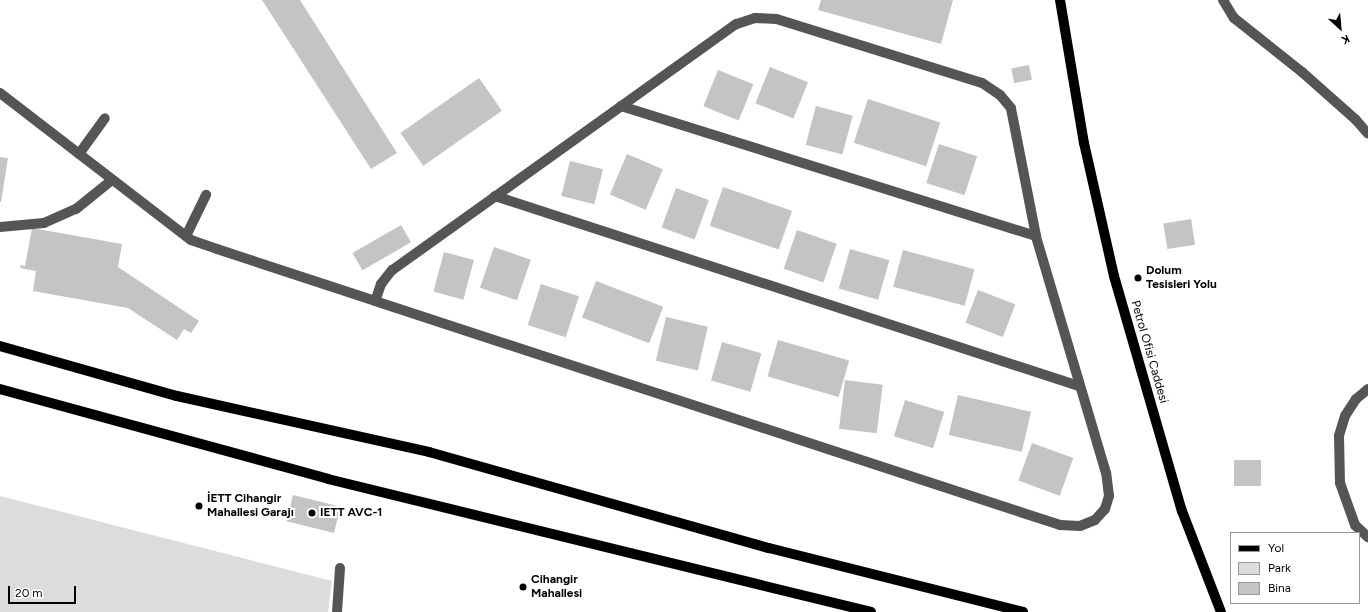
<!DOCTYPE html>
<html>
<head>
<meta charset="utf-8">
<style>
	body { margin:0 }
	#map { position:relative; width:1368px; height:612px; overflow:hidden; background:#fff; font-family:Figtree,sans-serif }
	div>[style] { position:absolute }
	.green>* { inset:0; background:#dcdcdc }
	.building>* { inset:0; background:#c4c4c4; transform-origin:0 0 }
	.minor>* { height:10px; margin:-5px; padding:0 5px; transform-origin:5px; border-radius:5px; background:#555 }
	.major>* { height:10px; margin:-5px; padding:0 5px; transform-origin:5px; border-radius:5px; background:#000 }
	.dots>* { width:11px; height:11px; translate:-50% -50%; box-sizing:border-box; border:2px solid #fff; border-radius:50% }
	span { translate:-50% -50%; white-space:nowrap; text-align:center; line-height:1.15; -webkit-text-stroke:4px #fff; paint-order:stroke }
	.poi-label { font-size:12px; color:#000; font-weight:700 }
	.left { translate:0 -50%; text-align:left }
	.street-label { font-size:12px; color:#000 }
	.legend { position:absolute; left:1230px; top:532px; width:130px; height:72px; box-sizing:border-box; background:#fff; border:1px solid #999; margin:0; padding:5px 7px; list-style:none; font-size:12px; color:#000 }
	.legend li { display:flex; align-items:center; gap:8px; height:20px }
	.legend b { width:20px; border:1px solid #999 }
	.north { position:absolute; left:1320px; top:8px; width:40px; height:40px; -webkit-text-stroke:3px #fff; paint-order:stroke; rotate:154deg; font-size:11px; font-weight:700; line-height:16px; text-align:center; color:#000 }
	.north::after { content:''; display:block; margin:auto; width:14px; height:18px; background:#000; clip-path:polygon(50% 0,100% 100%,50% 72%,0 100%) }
	.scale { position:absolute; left:8px; top:586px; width:68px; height:18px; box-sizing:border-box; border:2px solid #000; border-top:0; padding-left:5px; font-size:12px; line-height:14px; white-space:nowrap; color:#000; -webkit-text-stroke:3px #fff; paint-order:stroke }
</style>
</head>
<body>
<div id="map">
	<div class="green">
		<i style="clip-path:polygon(0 496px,332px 581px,328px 612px,0 612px)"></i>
	</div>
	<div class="building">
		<i style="clip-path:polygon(262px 0,300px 0,397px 153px,371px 169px)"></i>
		<i style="clip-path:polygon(821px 0,953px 0,941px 44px,818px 10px)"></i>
		<i style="left:1029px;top:65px;width:15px;height:18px;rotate:79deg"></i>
		<i style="left:770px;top:67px;width:41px;height:39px;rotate:22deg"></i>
		<i style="left:718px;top:70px;width:38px;height:39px;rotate:22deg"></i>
		<i style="left:479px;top:78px;width:40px;height:96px;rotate:55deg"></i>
		<i style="left:868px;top:99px;width:76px;height:46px;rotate:18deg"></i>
		<i style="left:816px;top:106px;width:38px;height:40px;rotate:15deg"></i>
		<i style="left:939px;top:144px;width:40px;height:41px;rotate:18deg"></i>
		<i style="left:627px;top:154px;width:39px;height:44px;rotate:23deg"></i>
		<i style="clip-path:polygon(0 157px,8px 158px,1px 202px,0 202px)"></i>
		<i style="left:570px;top:161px;width:34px;height:36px;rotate:14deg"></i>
		<i style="left:723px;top:187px;width:73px;height:41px;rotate:19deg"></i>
		<i style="left:676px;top:188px;width:35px;height:42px;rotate:20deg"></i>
		<i style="left:1191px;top:219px;width:26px;height:28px;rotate:81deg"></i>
		<i style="left:401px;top:225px;width:20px;height:56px;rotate:60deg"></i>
		<i style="clip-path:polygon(32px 228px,122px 244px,118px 267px,199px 321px,191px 333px,184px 329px,177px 340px,128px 308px,33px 291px,36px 271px,20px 268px,21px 265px,25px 266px)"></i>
		<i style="left:797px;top:230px;width:42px;height:41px;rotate:19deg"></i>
		<i style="left:494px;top:247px;width:39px;height:43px;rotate:19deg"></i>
		<i style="left:850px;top:249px;width:41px;height:41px;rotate:16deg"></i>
		<i style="left:903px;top:250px;width:74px;height:38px;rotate:15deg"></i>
		<i style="left:444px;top:252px;width:31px;height:41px;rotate:15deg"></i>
		<i style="left:596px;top:281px;width:72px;height:39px;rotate:21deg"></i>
		<i style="left:541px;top:284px;width:40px;height:43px;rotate:18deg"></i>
		<i style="left:978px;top:290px;width:40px;height:35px;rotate:21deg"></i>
		<i style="left:666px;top:317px;width:43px;height:45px;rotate:13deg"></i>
		<i style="left:778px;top:340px;width:74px;height:38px;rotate:16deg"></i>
		<i style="left:722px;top:342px;width:41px;height:40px;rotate:16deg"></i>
		<i style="left:845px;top:380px;width:38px;height:49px;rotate:7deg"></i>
		<i style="left:958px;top:395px;width:75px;height:41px;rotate:13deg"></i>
		<i style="left:905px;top:400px;width:41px;height:38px;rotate:17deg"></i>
		<i style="left:1032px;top:443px;width:44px;height:40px;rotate:20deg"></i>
		<i style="left:1234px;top:460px;width:27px;height:26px"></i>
		<i style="left:293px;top:495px;width:49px;height:27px;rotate:14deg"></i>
	</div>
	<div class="minor">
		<i style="left:1223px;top:0;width:21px;rotate:59deg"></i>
		<i style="left:1234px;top:18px;width:87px;rotate:38.5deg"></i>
		<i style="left:1302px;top:72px;width:72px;rotate:41.6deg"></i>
		<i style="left:1356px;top:120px;width:18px;rotate:49deg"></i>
		<i style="left:0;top:93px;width:241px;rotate:37.6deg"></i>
		<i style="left:191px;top:240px;width:28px;rotate:19deg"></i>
		<i style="left:217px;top:249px;width:166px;rotate:18.2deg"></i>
		<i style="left:375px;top:301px;width:721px;rotate:18.11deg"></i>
		<i style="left:1060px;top:525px;width:20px;rotate:3deg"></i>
		<i style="left:1080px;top:526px;width:16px;rotate:-22deg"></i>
		<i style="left:1095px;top:520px;width:15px;rotate:-48deg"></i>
		<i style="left:1105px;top:509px;width:14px;rotate:-73deg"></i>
		<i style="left:1109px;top:496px;width:23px;rotate:-97deg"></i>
		<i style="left:1106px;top:473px;width:247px;rotate:-106.5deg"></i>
		<i style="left:1036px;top:236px;width:130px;rotate:-101.1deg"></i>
		<i style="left:1011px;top:108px;width:17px;rotate:-130deg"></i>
		<i style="left:1000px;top:95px;width:22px;rotate:-146deg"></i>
		<i style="left:982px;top:83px;width:216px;rotate:-162.7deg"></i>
		<i style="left:776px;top:19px;width:21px;rotate:-177deg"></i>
		<i style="left:755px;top:18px;width:20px;rotate:162deg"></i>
		<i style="left:736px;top:24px;width:423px;rotate:144.4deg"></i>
		<i style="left:392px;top:270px;width:18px;rotate:128deg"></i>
		<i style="left:381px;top:284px;width:18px;rotate:109deg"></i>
		<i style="left:621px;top:106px;width:435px;rotate:17.4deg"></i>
		<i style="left:79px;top:154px;width:44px;rotate:-54.2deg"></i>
		<i style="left:495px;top:196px;width:614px;rotate:18.02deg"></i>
		<i style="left:0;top:227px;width:44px;rotate:-5.2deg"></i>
		<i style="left:44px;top:223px;width:35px;rotate:-24deg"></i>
		<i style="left:76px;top:209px;width:46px;rotate:-38.9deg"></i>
		<i style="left:186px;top:236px;width:46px;rotate:-64deg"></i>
		<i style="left:1368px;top:389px;width:16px;rotate:140deg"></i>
		<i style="left:1356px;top:399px;width:20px;rotate:123deg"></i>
		<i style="left:1345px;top:416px;width:21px;rotate:107deg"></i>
		<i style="left:1339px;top:436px;width:47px;rotate:88.8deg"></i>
		<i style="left:1340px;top:483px;width:45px;rotate:70.3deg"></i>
		<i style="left:1355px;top:525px;width:18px;rotate:43deg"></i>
		<i style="left:337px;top:612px;width:44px;rotate:-86.1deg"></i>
	</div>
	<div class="major">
		<i style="left:1060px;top:0;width:145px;rotate:80.5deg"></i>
		<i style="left:1084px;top:143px;width:136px;rotate:77.3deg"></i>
		<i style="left:1114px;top:276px;width:245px;rotate:73.9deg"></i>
		<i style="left:1182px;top:511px;width:108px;rotate:68.9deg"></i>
		<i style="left:0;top:346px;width:184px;rotate:15.8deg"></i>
		<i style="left:177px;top:396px;width:258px;rotate:12.5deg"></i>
		<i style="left:429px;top:452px;width:353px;rotate:15.8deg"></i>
		<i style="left:769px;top:548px;width:262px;rotate:14.1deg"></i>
		<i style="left:0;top:389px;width:340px;rotate:15.3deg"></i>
		<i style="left:328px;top:479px;width:559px;rotate:13.76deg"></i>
	</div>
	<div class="dots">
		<i style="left:1138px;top:278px;background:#000"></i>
		<i style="left:199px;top:506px;background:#000"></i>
		<i style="left:312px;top:513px;background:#000"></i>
		<i style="left:523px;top:587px;background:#000"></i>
	</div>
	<div class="poi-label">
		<span class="left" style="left:1146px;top:278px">Dolum<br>Tesisleri Yolu</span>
		<span class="left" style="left:207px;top:506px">İETT Cihangir<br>Mahallesi Garajı</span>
		<span class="left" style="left:320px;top:513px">IETT AVC-1</span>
		<span class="left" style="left:531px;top:587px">Cihangir<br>Mahallesi</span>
	</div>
	<div class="street-label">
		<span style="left:1149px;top:352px;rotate:74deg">Petrol Ofisi Caddesi</span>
	</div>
	<ul class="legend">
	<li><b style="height:5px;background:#000"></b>Yol</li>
	<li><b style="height:11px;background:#dcdcdc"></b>Park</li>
	<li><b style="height:11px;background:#c4c4c4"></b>Bina</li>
	</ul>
	<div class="north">K</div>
	<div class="scale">20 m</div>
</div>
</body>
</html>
